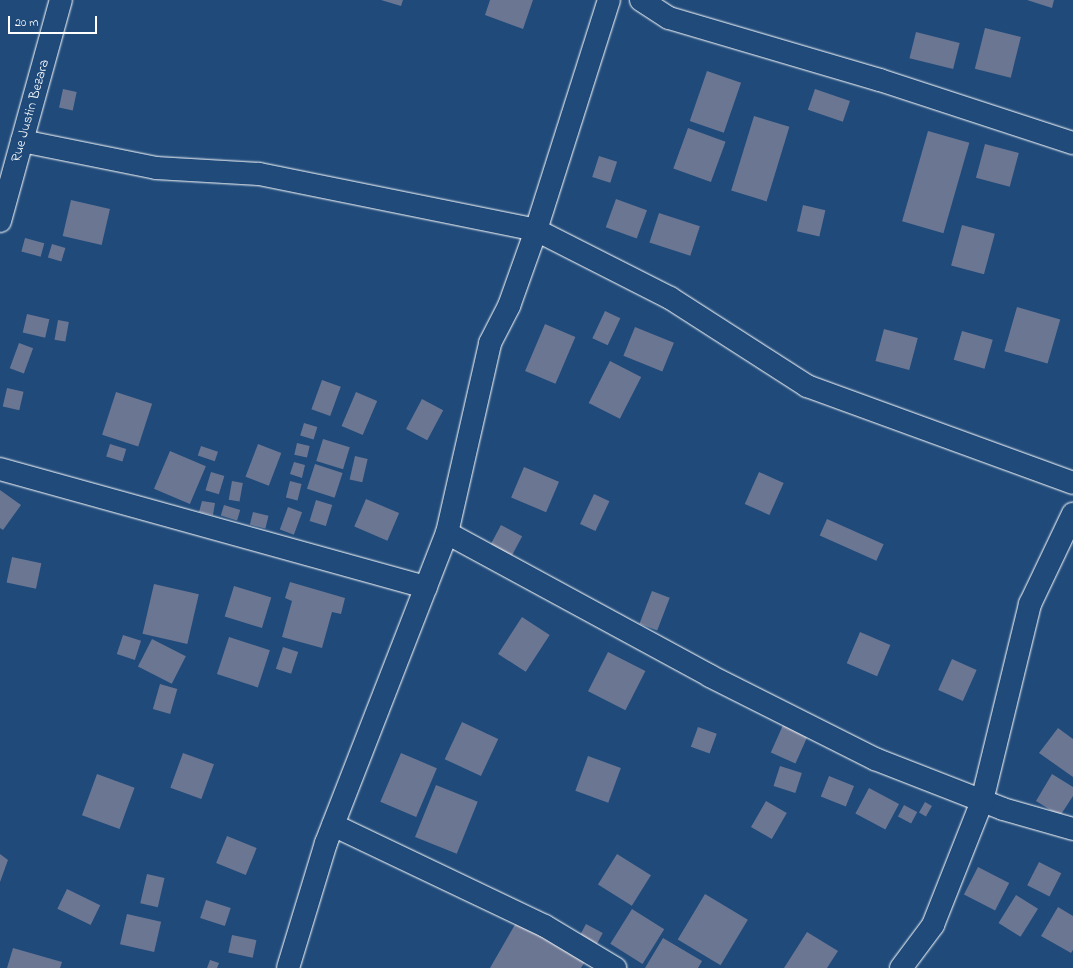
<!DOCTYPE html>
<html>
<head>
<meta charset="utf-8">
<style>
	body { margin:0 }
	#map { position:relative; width:1073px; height:968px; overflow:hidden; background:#1f4a7a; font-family:"Indie Flower",sans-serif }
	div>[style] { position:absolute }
	.building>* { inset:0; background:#6b7693; transform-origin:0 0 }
	.roads { filter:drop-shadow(0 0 1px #fff) drop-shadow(0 0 1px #fff) }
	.street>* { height:22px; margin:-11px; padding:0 11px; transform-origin:11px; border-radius:11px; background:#1f4a7a }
	.secondary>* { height:22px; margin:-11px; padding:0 11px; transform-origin:11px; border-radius:11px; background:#1f4a7a }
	span { translate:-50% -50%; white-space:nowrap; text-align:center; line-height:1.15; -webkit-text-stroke:3.5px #1f4a7a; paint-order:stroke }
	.street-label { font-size:14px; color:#fff }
	.scale { position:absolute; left:8px; top:16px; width:89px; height:18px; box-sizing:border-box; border:2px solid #fff; border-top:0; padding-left:5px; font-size:12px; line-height:14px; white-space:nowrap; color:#fff; -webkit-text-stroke:3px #1f4a7a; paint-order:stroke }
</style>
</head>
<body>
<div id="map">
	<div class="building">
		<i style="clip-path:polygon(381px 0,403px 0,401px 6px)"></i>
		<i style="clip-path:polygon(490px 0,533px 0,523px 29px,485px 15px)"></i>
		<i style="clip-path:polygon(1027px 0,1054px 0,1052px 8px)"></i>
		<i style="left:985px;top:28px;width:37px;height:42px;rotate:14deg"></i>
		<i style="left:916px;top:32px;width:45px;height:27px;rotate:14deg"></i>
		<i style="left:707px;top:71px;width:36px;height:53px;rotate:19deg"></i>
		<i style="left:63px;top:89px;width:14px;height:19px;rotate:12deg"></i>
		<i style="left:815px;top:89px;width:37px;height:22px;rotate:19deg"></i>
		<i style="left:754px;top:116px;width:37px;height:78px;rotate:17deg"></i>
		<i style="left:688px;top:128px;width:40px;height:43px;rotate:20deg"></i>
		<i style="left:928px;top:131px;width:43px;height:94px;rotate:16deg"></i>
		<i style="left:985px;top:144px;width:35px;height:35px;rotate:15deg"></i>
		<i style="left:599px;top:156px;width:19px;height:22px;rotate:18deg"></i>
		<i style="left:616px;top:199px;width:33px;height:30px;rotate:20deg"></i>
		<i style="left:71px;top:200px;width:40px;height:37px;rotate:13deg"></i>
		<i style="left:803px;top:205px;width:23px;height:27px;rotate:13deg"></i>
		<i style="left:659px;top:213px;width:43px;height:31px;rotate:18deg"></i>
		<i style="left:962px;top:225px;width:34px;height:42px;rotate:15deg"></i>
		<i style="left:25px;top:238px;width:20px;height:14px;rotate:15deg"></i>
		<i style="left:52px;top:244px;width:14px;height:14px;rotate:17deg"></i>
		<i style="left:1017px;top:307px;width:45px;height:46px;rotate:16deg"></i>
		<i style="left:605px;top:311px;width:17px;height:30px;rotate:25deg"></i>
		<i style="left:27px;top:314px;width:23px;height:19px;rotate:13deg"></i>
		<i style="left:58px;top:320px;width:11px;height:20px;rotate:10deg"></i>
		<i style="left:545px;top:324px;width:33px;height:51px;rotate:23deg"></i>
		<i style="left:635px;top:327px;width:42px;height:31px;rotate:22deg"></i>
		<i style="left:884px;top:329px;width:35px;height:33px;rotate:15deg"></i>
		<i style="left:962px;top:331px;width:32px;height:30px;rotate:16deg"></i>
		<i style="left:19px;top:343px;width:15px;height:27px;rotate:20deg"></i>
		<i style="left:610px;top:361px;width:35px;height:47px;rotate:27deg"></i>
		<i style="left:322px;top:380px;width:20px;height:31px;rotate:20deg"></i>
		<i style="left:7px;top:388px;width:17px;height:19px;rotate:13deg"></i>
		<i style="left:116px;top:392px;width:38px;height:45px;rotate:18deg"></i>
		<i style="left:356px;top:392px;width:23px;height:37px;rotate:23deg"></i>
		<i style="left:422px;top:399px;width:24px;height:34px;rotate:28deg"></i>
		<i style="left:304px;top:423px;width:14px;height:13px;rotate:17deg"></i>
		<i style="left:323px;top:439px;width:28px;height:23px;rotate:17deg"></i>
		<i style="left:297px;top:443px;width:13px;height:12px;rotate:13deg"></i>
		<i style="left:110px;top:444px;width:17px;height:13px;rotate:17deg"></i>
		<i style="left:258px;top:444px;width:25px;height:35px;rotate:21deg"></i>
		<i style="left:201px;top:446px;width:18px;height:10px;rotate:19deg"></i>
		<i style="left:170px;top:451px;width:39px;height:41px;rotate:23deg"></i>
		<i style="left:355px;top:456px;width:13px;height:24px;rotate:13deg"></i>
		<i style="clip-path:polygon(294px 462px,305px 465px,302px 478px,290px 474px)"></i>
		<i style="left:315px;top:464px;width:29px;height:26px;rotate:18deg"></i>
		<i style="left:524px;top:467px;width:38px;height:33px;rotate:23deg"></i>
		<i style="left:211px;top:472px;width:14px;height:19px;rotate:17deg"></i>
		<i style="left:759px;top:472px;width:27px;height:35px;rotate:24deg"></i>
		<i style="left:232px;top:481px;width:11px;height:19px;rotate:10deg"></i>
		<i style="left:290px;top:481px;width:12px;height:17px;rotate:14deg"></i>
		<i style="clip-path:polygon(0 490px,21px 505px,3px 530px,0 528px)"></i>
		<i style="left:594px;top:494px;width:17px;height:33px;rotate:25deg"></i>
		<i style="left:366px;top:499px;width:36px;height:30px;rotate:23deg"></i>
		<i style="left:316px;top:500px;width:17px;height:22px;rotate:17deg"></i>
		<i style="clip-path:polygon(202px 501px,215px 503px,213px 515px,199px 512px)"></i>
		<i style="left:224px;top:505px;width:17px;height:11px;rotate:17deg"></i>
		<i style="left:288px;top:507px;width:15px;height:24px;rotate:20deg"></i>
		<i style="left:253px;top:512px;width:16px;height:13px;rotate:14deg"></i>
		<i style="left:827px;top:519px;width:62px;height:18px;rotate:24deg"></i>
		<i style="left:501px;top:525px;width:24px;height:27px;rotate:28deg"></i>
		<i style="left:12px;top:557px;width:30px;height:26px;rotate:12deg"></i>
		<i style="clip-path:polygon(290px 582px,345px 598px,341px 614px,332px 612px,322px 648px,282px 637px,292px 601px,285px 598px)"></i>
		<i style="left:154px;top:584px;width:46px;height:51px;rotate:13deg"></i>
		<i style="left:234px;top:586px;width:39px;height:32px;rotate:17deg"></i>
		<i style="left:652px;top:591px;width:19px;height:35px;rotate:21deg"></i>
		<i style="left:522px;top:617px;width:33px;height:44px;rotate:33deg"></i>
		<i style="left:860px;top:632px;width:33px;height:34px;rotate:23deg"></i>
		<i style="left:123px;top:635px;width:19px;height:20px;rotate:18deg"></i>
		<i style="left:229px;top:637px;width:43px;height:39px;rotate:18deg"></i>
		<i style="left:152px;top:639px;width:38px;height:31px;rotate:27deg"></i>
		<i style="left:283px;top:647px;width:16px;height:23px;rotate:18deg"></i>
		<i style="left:608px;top:652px;width:42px;height:44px;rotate:27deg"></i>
		<i style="left:952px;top:659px;width:27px;height:34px;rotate:24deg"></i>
		<i style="left:160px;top:684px;width:18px;height:26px;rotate:16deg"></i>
		<i style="left:462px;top:722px;width:40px;height:41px;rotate:25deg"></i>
		<i style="left:783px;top:725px;width:27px;height:30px;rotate:24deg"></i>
		<i style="left:698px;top:727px;width:20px;height:21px;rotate:20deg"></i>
		<i style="clip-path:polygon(1058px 728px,1073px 739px,1073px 777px,1039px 753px)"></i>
		<i style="left:183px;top:753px;width:33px;height:37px;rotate:20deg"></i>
		<i style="left:401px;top:753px;width:39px;height:53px;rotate:23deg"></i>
		<i style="left:588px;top:756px;width:35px;height:37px;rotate:20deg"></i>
		<i style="left:780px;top:766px;width:23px;height:21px;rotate:18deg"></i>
		<i style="left:97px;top:774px;width:40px;height:44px;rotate:20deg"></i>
		<i style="clip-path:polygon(1052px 774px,1073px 787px,1073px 796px,1060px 816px,1036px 801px)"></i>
		<i style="left:829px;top:776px;width:27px;height:22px;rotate:22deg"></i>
		<i style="left:436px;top:785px;width:45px;height:56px;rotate:22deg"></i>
		<i style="left:869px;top:788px;width:34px;height:29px;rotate:28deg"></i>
		<i style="left:766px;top:801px;width:24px;height:30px;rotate:30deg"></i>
		<i style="left:925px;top:802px;width:8px;height:12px;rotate:30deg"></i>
		<i style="left:904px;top:805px;width:15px;height:13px;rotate:28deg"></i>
		<i style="left:227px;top:836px;width:32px;height:29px;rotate:22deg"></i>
		<i style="clip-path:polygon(0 854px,8px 860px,0 882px)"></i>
		<i style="left:617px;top:854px;width:40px;height:36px;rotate:32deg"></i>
		<i style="left:1039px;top:862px;width:25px;height:26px;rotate:27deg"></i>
		<i style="left:978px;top:867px;width:35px;height:31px;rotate:27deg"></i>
		<i style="left:147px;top:874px;width:18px;height:30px;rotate:13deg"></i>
		<i style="left:67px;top:889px;width:37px;height:22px;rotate:26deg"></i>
		<i style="left:705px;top:894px;width:50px;height:53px;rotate:31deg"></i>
		<i style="left:1016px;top:895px;width:26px;height:33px;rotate:32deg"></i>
		<i style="left:206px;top:900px;width:26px;height:19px;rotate:18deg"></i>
		<i style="clip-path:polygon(1058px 907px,1073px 916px,1073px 950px,1071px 953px,1041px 936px)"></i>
		<i style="left:632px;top:909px;width:38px;height:41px;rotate:32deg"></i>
		<i style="left:127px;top:914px;width:35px;height:31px;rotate:13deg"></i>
		<i style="clip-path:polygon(517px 921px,586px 960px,581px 968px,490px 968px)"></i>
		<i style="left:586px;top:924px;width:19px;height:21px;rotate:28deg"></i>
		<i style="clip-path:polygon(807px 932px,838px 951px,827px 968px,784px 968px)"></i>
		<i style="left:232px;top:935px;width:25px;height:18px;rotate:12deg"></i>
		<i style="clip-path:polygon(663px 938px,702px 961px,698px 968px,645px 968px)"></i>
		<i style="clip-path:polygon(13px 948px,62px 962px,60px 968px,7px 968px)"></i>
		<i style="clip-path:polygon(210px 960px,219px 963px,217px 968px,207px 968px)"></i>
	</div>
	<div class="roads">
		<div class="street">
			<i style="left:641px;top:0;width:33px;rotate:33deg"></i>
			<i style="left:669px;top:18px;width:220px;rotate:16.4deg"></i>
			<i style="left:880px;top:80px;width:203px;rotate:18.1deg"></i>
			<i style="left:22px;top:141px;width:137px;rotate:11.4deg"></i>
			<i style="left:156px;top:168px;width:103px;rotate:3.3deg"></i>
			<i style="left:259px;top:174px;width:283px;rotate:11.4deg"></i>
			<i style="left:536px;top:230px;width:150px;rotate:26.9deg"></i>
			<i style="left:670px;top:298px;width:163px;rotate:32.7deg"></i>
			<i style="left:807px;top:386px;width:283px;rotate:20deg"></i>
			<i style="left:0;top:469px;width:442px;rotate:15.5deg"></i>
			<i style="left:447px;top:533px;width:299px;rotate:28.5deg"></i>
			<i style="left:710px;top:676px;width:185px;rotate:26.7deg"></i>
			<i style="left:875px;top:759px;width:137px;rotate:21.3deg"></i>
			<i style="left:1003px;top:809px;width:73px;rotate:15.9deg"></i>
			<i style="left:333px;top:825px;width:235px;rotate:25.5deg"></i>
			<i style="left:545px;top:926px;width:82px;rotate:31deg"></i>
			<i style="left:288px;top:968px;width:131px;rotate:-73.1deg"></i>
			<i style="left:326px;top:843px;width:333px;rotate:-68.7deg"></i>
			<i style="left:447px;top:533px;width:195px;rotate:-77.2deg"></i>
			<i style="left:490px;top:343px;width:42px;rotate:-62.8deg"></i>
			<i style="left:509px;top:306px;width:81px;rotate:-70.4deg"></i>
			<i style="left:536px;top:230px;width:241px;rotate:-72.4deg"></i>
			<i style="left:901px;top:968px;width:54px;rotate:-53.3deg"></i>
			<i style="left:933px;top:925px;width:133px;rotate:-68.4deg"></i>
			<i style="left:982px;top:801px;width:203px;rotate:-76.3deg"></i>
			<i style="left:1030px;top:604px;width:100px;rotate:-64.5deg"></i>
		</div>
		<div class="secondary">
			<i style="left:0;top:221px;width:229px;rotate:-74.6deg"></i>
		</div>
	</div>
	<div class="street-label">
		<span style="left:31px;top:111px;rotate:-74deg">Rue Justin Bezara</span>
	</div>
	<div class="scale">20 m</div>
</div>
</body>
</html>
